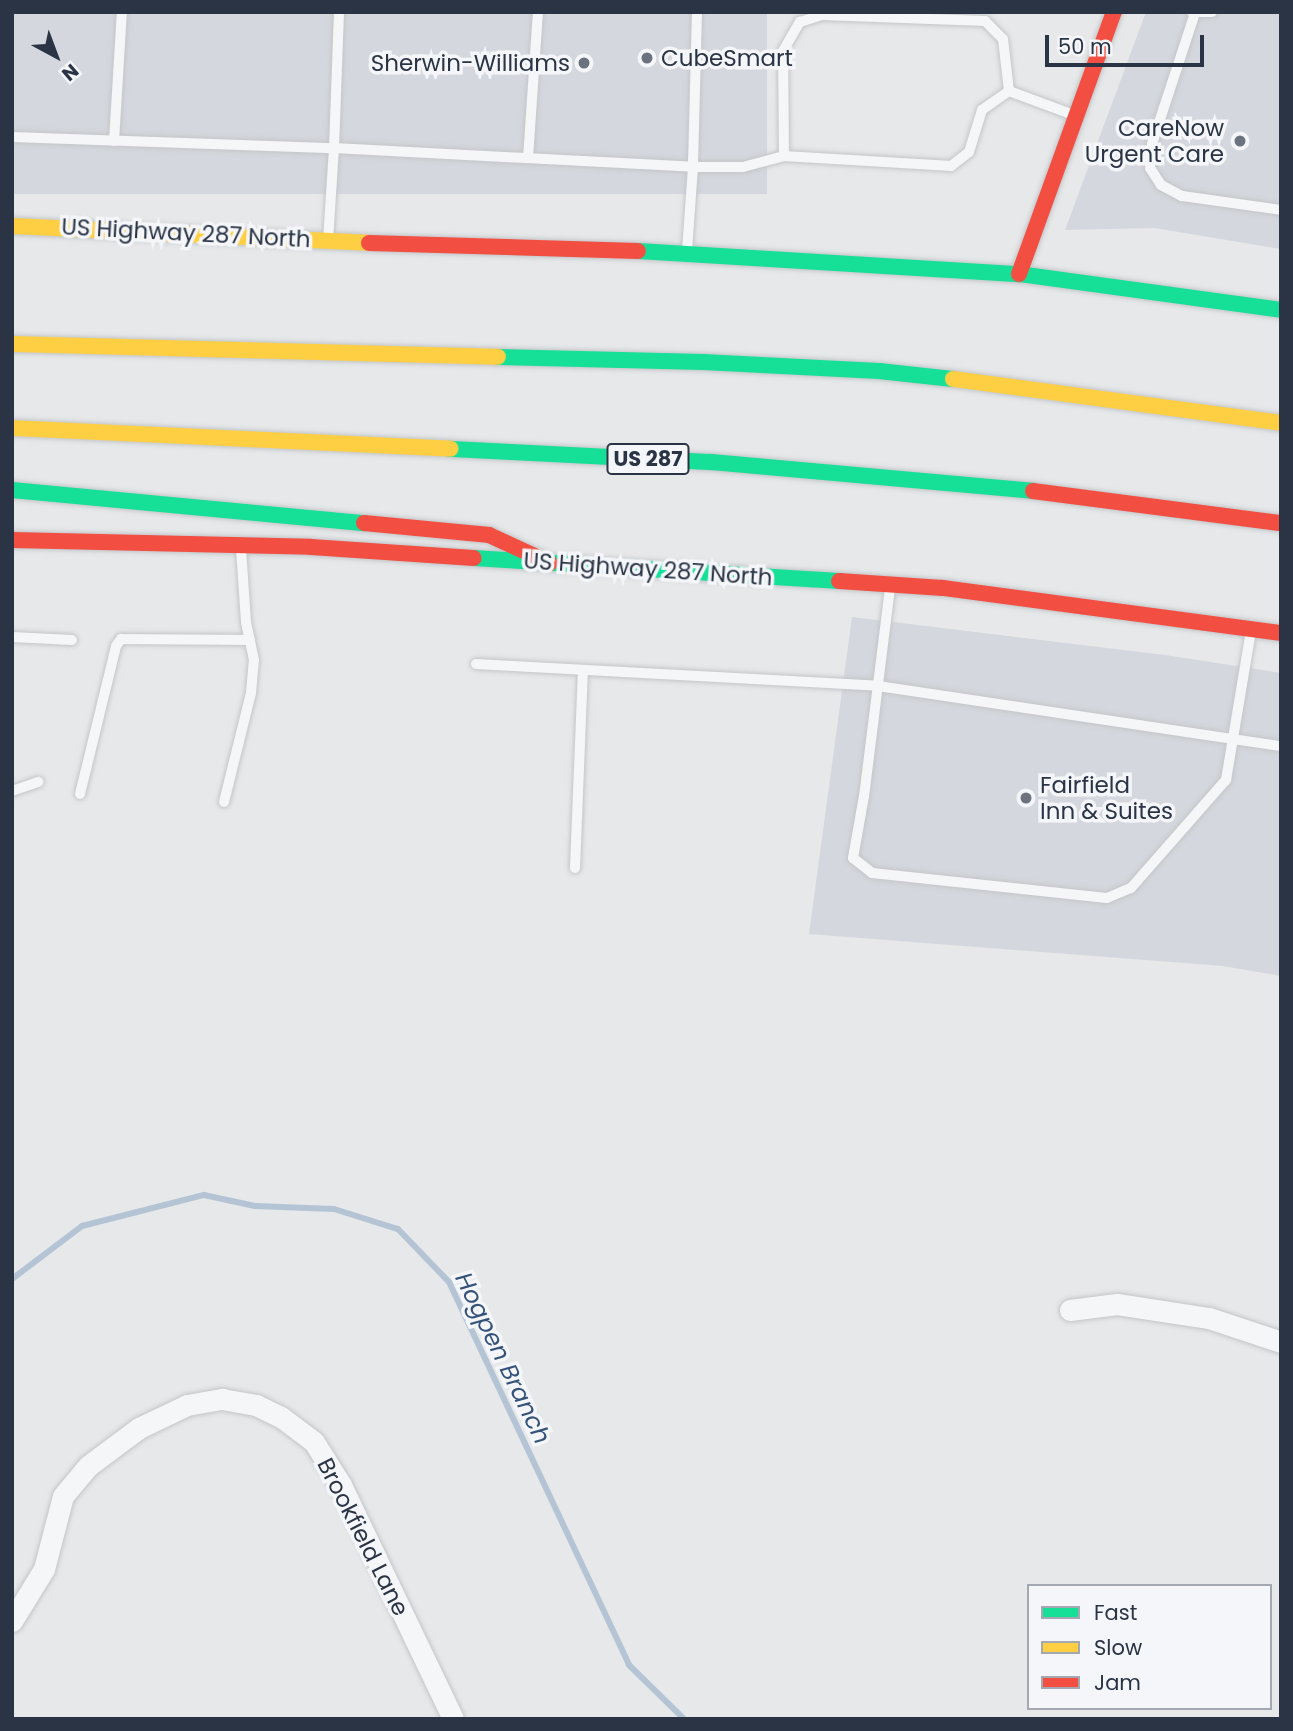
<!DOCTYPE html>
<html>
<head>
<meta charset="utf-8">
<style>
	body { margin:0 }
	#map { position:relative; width:1293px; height:1731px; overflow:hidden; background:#e6e8ea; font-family:Poppins,sans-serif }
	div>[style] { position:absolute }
	.built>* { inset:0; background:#d4d7dd; transform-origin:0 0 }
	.stream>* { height:6px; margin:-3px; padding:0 3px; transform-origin:3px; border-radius:3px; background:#b4c4d5 }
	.roads { filter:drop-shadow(0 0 2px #c4c6c8) drop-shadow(0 0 2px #c4c6c8) }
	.lane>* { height:10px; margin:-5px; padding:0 5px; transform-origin:5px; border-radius:5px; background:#f5f6f7 }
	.street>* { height:21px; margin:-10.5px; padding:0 10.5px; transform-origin:10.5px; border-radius:10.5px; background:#f5f6f7 }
	.fast>* { height:16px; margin:-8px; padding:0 8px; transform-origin:8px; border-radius:8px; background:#16e098 }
	.slow>* { height:16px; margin:-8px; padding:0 8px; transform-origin:8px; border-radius:8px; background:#ffcf43 }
	.jam>* { height:16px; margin:-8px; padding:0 8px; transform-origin:8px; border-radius:8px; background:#f24e42 }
	.dots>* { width:19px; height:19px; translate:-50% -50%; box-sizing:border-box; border:4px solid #f4f6f9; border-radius:50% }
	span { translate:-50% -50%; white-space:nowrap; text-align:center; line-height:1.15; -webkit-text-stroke:7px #f4f6f9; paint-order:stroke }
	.shield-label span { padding:2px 5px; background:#f4f6f9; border:2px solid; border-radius:5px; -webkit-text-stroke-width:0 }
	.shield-label { font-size:21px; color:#2b3445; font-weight:700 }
	.poi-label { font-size:23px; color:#2b3445 }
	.left { translate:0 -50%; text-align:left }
	.right { translate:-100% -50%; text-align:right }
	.street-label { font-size:23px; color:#2b3445 }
	.water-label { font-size:24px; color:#34527a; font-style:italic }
	.frame { position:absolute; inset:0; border:14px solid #2b3445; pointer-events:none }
	.legend { position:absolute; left:1027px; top:1584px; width:245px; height:126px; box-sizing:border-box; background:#f4f6f9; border:2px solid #a4a8b1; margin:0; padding:9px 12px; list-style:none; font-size:21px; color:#2b3445 }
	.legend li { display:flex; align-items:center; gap:14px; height:35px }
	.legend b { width:35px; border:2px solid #a4a8b1 }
	.north { position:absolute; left:21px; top:21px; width:70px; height:70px; -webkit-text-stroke:5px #f4f6f9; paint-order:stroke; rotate:139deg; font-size:19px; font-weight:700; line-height:28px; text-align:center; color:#2b3445 }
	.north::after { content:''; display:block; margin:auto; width:24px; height:32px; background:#2b3445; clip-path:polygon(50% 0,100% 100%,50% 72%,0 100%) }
	.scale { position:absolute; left:1045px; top:35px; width:159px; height:32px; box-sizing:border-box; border:4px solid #2b3445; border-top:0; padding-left:9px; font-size:21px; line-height:24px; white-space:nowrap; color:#2b3445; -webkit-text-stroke:5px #f4f6f9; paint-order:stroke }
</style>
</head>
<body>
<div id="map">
	<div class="built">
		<i style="left:12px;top:12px;width:755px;height:182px"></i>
		<i style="clip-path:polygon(1146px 12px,1281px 12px,1281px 249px,1155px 228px,1065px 230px)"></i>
		<i style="clip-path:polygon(852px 617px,1165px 655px,1281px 673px,1281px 976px,1223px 966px,809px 934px)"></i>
	</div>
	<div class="stream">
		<i style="left:12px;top:1279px;width:88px;rotate:-37.1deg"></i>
		<i style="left:82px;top:1226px;width:126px;rotate:-14.3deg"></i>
		<i style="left:204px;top:1195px;width:52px;rotate:12.2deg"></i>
		<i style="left:255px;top:1206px;width:79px;rotate:2.2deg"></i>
		<i style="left:334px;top:1209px;width:67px;rotate:17.4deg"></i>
		<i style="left:398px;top:1229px;width:74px;rotate:46.1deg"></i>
		<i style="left:449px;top:1282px;width:423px;rotate:64.8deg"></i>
		<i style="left:629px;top:1665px;width:77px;rotate:44.5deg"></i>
	</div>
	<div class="roads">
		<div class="lane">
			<i style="left:339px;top:12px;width:136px;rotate:92.1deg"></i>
			<i style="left:334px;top:148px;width:360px;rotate:3deg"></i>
			<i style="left:693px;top:167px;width:83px;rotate:94.1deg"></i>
			<i style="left:697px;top:12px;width:155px;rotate:91.5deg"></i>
			<i style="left:693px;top:167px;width:50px"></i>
			<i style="left:743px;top:167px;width:42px;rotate:-15deg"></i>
			<i style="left:1192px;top:12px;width:20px"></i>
			<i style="left:1195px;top:13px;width:138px;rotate:108.2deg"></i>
			<i style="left:1152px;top:144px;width:24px;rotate:95deg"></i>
			<i style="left:1150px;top:168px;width:20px;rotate:57deg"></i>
			<i style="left:1161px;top:185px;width:24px;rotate:28deg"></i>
			<i style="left:1182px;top:196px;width:100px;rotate:8deg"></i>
			<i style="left:1009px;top:91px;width:33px;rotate:145deg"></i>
			<i style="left:982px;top:110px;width:44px;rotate:107.2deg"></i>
			<i style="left:969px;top:152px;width:23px;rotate:142deg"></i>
			<i style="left:951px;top:166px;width:167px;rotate:-176.6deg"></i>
			<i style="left:784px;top:156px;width:105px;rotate:-90.5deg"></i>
			<i style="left:783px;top:51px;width:34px;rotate:-60deg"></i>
			<i style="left:800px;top:22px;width:23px;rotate:-18deg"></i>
			<i style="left:822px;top:15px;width:163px;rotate:2.1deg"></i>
			<i style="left:985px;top:21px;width:25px;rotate:45deg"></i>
			<i style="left:1003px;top:39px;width:52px;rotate:83.4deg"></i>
			<i style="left:1009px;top:91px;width:69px;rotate:20.3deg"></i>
			<i style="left:12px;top:137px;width:322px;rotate:2deg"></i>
			<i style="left:334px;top:148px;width:92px;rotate:93.7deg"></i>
			<i style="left:114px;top:141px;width:129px;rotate:-86.5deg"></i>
			<i style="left:528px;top:158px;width:146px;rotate:-86.1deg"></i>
			<i style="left:890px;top:588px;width:210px;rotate:97.1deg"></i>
			<i style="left:864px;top:796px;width:63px;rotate:100.1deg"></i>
			<i style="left:853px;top:858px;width:24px;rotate:38deg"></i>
			<i style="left:872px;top:873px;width:236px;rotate:6.1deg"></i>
			<i style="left:1107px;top:898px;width:26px;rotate:-23deg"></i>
			<i style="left:1131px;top:888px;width:144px;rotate:-48.7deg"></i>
			<i style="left:1226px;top:780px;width:151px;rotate:-80.5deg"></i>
			<i style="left:12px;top:637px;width:60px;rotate:2.9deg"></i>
			<i style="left:476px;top:664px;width:403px;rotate:3.1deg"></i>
			<i style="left:878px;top:686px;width:407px;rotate:8.5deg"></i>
			<i style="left:12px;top:791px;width:28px;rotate:-19deg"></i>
			<i style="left:80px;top:794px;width:152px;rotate:-76.3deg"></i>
			<i style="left:116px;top:646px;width:9px;rotate:-54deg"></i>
			<i style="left:121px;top:639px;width:129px;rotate:0.4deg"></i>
			<i style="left:224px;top:802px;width:112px;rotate:-76.1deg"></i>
			<i style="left:251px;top:693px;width:33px;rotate:-85deg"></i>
			<i style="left:254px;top:660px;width:39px;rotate:-102deg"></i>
			<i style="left:246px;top:622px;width:74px;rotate:-93.9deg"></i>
			<i style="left:575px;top:868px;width:198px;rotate:-87.7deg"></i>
		</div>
		<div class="street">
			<i style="left:1070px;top:1310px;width:47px;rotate:-7.3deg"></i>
			<i style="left:1117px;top:1304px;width:93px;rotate:8.7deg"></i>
			<i style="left:1209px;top:1318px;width:76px;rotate:18.4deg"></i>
			<i style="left:12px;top:1621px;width:61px;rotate:-58.4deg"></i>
			<i style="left:44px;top:1569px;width:75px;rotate:-75.4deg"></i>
			<i style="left:63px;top:1496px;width:39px;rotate:-50deg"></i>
			<i style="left:88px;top:1466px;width:64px;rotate:-36.7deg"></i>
			<i style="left:139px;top:1428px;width:53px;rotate:-25.6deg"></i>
			<i style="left:187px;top:1405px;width:36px;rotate:-10deg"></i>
			<i style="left:222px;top:1399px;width:35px;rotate:10deg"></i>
			<i style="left:256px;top:1405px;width:28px;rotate:26deg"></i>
			<i style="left:281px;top:1417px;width:41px;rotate:37.1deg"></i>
			<i style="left:314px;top:1442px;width:51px;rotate:57.9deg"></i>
			<i style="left:341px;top:1485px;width:259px;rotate:64.4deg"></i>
		</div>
		<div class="fast">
			<i style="left:638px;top:251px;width:382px;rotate:3.5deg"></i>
			<i style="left:1019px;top:274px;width:264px;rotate:7.8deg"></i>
			<i style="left:498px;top:357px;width:205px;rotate:1.4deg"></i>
			<i style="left:703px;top:362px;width:176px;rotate:2.9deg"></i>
			<i style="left:879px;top:371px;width:74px;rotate:6.2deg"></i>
			<i style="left:450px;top:449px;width:261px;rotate:2.9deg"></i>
			<i style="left:711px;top:462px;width:323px;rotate:5.1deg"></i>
			<i style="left:12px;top:490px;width:354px;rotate:5.4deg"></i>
			<i style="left:474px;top:558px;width:366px;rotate:3.6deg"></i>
		</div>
		<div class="slow">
			<i style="left:12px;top:226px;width:357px;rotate:2.7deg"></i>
			<i style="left:12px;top:344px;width:486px;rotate:1.5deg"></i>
			<i style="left:953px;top:379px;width:331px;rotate:7.6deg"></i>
			<i style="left:12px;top:428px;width:439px;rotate:2.7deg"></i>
		</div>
		<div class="jam">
			<i style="left:369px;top:243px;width:269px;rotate:1.7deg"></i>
			<i style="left:1019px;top:274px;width:279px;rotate:-70.1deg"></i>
			<i style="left:1033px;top:491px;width:250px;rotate:7.4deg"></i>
			<i style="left:364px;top:523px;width:126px;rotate:5.5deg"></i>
			<i style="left:489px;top:535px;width:67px;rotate:24.7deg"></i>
			<i style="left:12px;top:540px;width:299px;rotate:1.3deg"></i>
			<i style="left:311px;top:547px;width:163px;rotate:3.9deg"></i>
			<i style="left:839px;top:581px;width:104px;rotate:3.9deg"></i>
			<i style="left:943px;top:588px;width:341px;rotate:7.6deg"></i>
		</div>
	</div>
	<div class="dots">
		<i style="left:647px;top:58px;background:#6c737f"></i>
		<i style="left:584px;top:63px;background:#6c737f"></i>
		<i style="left:1240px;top:141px;background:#6c737f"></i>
		<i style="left:1026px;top:798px;background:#6c737f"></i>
	</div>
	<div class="shield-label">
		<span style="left:648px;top:459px">US 287</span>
	</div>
	<div class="poi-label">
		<span class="left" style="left:661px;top:58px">CubeSmart</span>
		<span class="right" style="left:570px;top:63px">Sherwin-Williams</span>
		<span class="right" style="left:1224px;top:141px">CareNow<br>Urgent Care</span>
		<span class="left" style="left:1040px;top:798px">Fairfield<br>Inn &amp; Suites</span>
	</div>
	<div class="street-label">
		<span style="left:186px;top:233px;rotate:3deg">US Highway 287 North</span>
		<span style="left:648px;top:569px;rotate:4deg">US Highway 287 North</span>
		<span style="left:363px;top:1537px;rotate:63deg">Brookfield Lane</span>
	</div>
	<div class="water-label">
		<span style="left:503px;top:1358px;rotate:64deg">Hogpen Branch</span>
	</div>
	<div class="frame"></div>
	<ul class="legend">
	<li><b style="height:9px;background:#16e098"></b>Fast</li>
	<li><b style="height:9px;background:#ffcf43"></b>Slow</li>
	<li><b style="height:9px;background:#f24e42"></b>Jam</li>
	</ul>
	<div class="north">N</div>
	<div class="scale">50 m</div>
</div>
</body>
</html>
